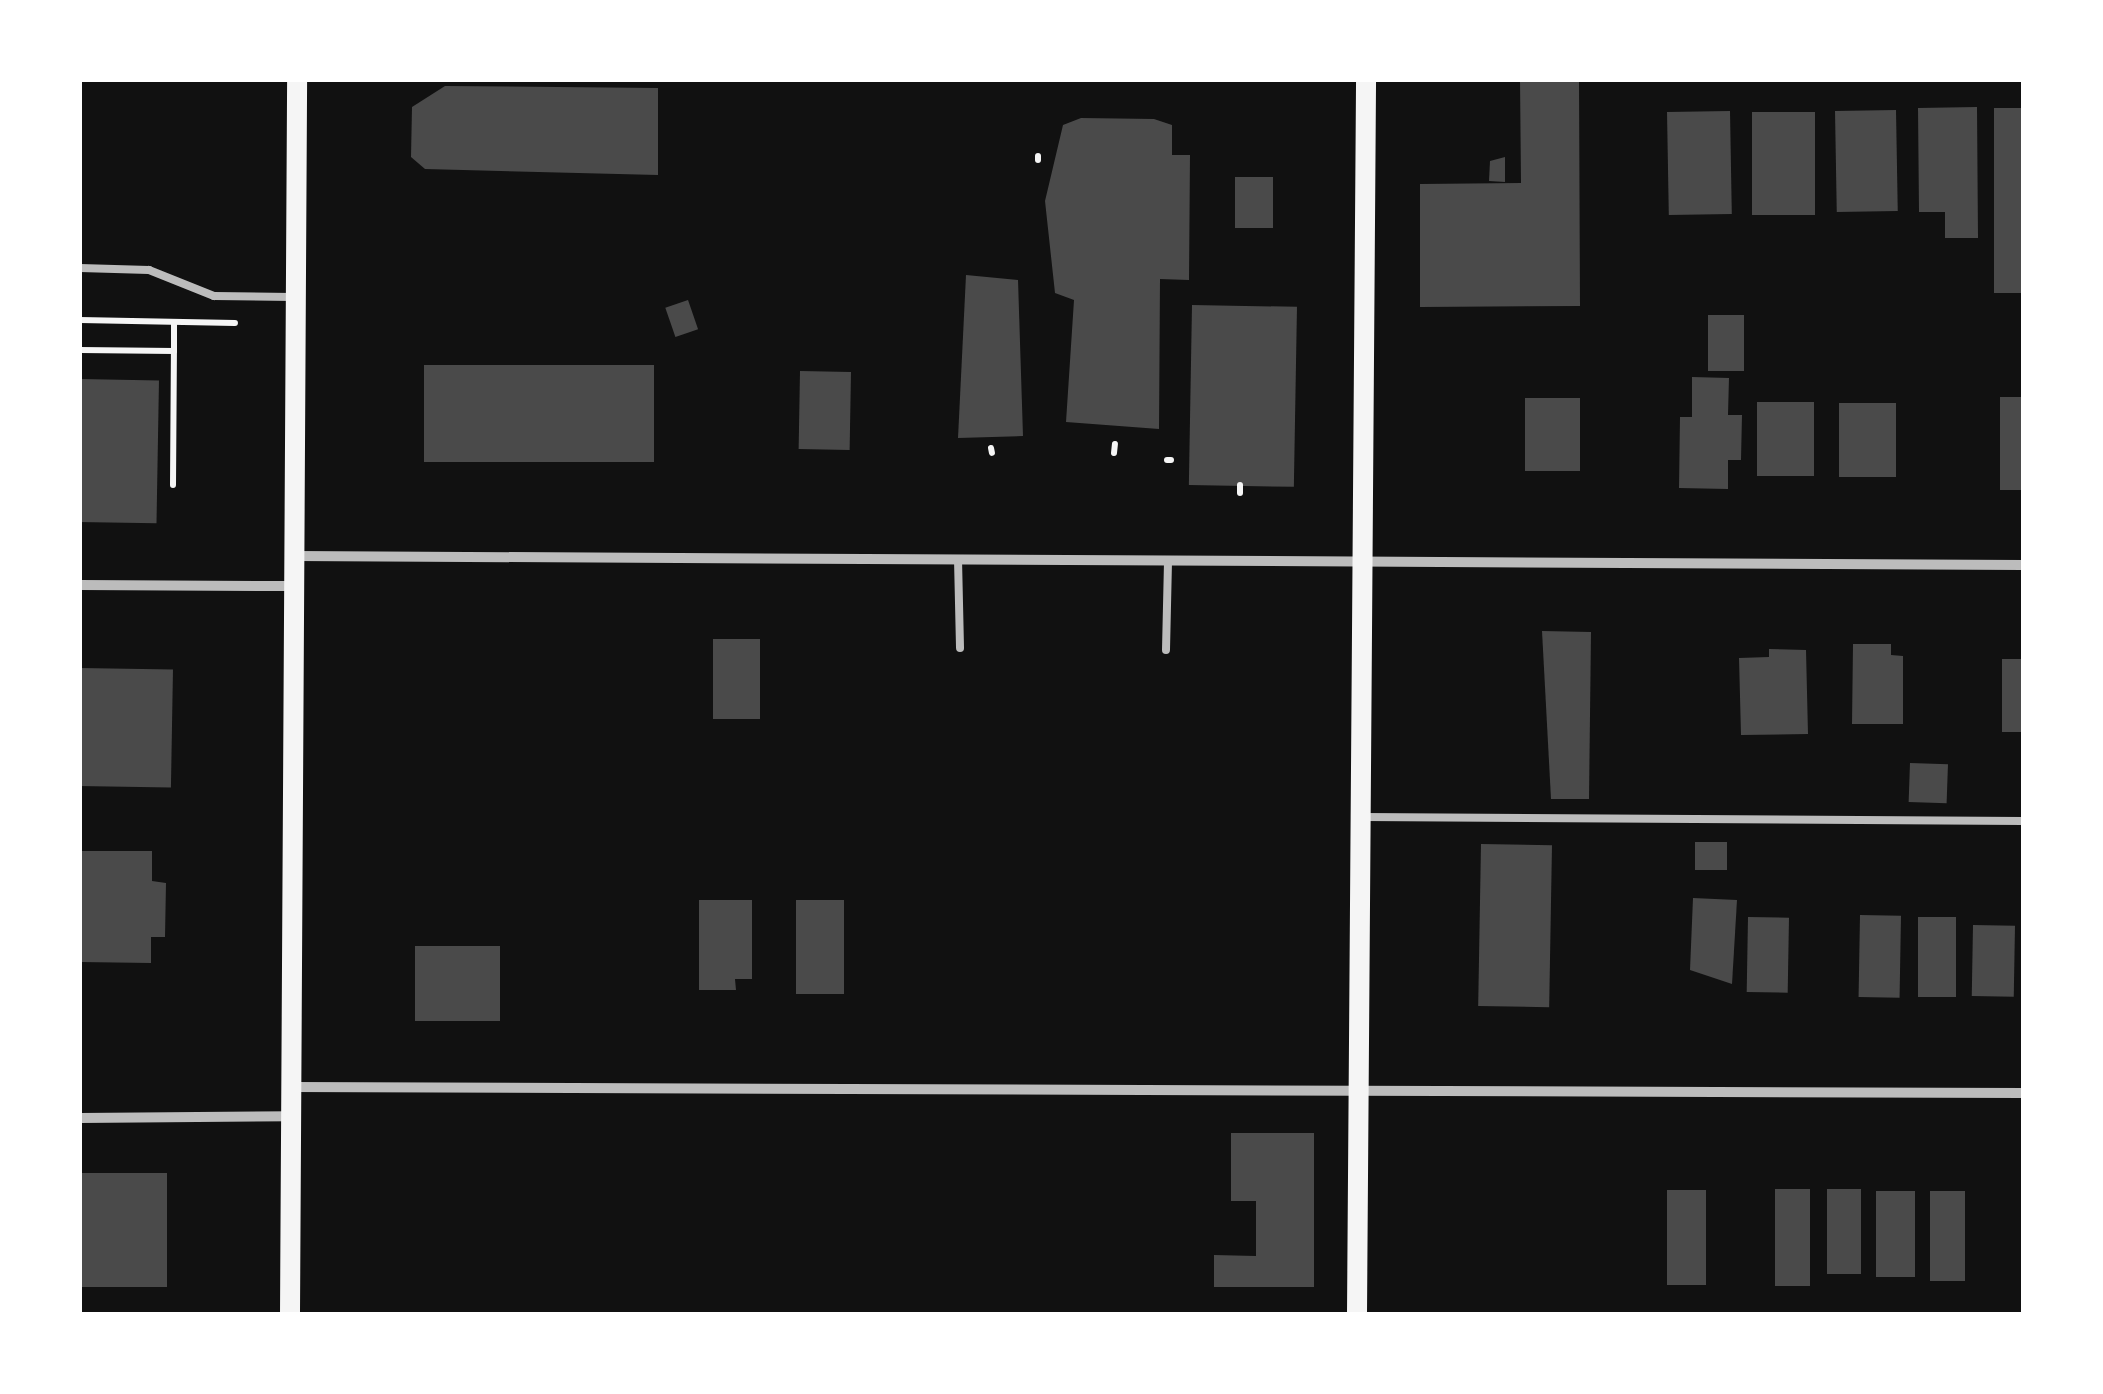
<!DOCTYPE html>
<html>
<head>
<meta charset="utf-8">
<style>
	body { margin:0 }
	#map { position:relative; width:2103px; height:1394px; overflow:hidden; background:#111; font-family:Figtree,sans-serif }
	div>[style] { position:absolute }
	.building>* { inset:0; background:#4a4a4a; transform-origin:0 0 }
	.path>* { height:6px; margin:-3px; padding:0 3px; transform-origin:3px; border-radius:3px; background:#f5f5f5 }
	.service>* { height:8px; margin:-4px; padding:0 4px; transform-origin:4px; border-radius:4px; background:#bcbcbc }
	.minor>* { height:10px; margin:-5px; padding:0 5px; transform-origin:5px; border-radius:5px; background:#bcbcbc }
	.secondary>* { height:20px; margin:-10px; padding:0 10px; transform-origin:10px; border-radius:10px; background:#f5f5f5 }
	span { translate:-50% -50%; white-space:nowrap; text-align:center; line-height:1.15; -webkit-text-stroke:8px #fff; paint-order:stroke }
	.frame { position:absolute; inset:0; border:82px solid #fff; pointer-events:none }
</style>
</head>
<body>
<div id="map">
	<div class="building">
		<i style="clip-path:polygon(1520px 80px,1579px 80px,1580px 306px,1420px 307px,1420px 184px,1521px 183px)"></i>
		<i style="clip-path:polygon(445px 86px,658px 88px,658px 175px,425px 169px,411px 157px,412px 107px)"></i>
		<i style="clip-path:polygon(1977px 107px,1978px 238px,1945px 238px,1945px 212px,1919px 212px,1918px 108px)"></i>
		<i style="left:1994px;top:108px;width:29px;height:185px"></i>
		<i style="left:1896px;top:110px;width:101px;height:61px;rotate:89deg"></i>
		<i style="left:1730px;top:111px;width:103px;height:63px;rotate:89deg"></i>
		<i style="left:1752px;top:112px;width:63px;height:103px"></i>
		<i style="clip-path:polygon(1081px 118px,1154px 119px,1172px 125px,1172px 155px,1190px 155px,1189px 280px,1160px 279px,1159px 429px,1066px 422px,1074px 300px,1055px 293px,1045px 201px,1063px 125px)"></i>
		<i style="clip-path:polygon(1505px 157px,1505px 182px,1489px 181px,1490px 161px)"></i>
		<i style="left:1235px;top:177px;width:38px;height:51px"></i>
		<i style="clip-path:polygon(966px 275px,1018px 280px,1023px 436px,958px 438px)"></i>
		<i style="left:688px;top:300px;width:31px;height:24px;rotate:71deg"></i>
		<i style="left:1192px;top:305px;width:105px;height:180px;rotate:1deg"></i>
		<i style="left:1708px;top:315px;width:36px;height:56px"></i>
		<i style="left:424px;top:365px;width:230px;height:97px"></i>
		<i style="left:800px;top:371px;width:51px;height:78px;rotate:1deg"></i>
		<i style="clip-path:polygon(1692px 377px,1729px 378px,1728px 415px,1742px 415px,1741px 460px,1728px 460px,1728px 489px,1679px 488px,1680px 417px,1692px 417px)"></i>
		<i style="left:80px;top:379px;width:79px;height:143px;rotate:1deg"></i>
		<i style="left:2000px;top:397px;width:23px;height:93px"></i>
		<i style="left:1525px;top:398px;width:55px;height:73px"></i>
		<i style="left:1757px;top:402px;width:57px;height:74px"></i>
		<i style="left:1839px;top:403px;width:57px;height:74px"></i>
		<i style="clip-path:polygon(1542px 631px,1591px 632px,1589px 799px,1551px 799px)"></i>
		<i style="left:760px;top:639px;width:80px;height:47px;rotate:90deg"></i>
		<i style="clip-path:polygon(1853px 644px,1891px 644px,1891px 655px,1903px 656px,1903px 724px,1852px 724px)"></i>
		<i style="clip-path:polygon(1769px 649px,1806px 650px,1808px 734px,1741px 735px,1739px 658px,1769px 657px)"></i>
		<i style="left:2002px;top:659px;width:21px;height:73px"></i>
		<i style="left:80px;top:668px;width:93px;height:118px;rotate:1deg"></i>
		<i style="left:1910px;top:763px;width:38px;height:39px;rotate:2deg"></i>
		<i style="left:1695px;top:842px;width:32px;height:28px"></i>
		<i style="left:1481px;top:844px;width:71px;height:162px;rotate:1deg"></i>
		<i style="clip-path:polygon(80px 851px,152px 851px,152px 881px,166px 883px,165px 937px,151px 937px,151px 963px,80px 962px)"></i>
		<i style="clip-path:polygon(1693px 898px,1737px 900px,1732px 984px,1690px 970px)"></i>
		<i style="clip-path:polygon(699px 900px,752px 900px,752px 979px,735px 979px,736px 990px,699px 990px)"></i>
		<i style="left:844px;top:900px;width:94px;height:48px;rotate:90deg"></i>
		<i style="left:1860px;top:915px;width:41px;height:82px;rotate:1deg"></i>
		<i style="left:1748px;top:917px;width:41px;height:75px;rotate:1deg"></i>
		<i style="left:1918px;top:917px;width:38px;height:80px"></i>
		<i style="left:1973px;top:925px;width:42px;height:71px;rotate:1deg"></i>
		<i style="left:500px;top:946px;width:75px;height:85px;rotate:90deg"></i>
		<i style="clip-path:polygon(1231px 1133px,1314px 1133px,1314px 1287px,1214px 1287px,1214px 1255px,1256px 1256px,1256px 1201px,1231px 1201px)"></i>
		<i style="left:80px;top:1173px;width:87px;height:114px"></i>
		<i style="left:1775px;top:1189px;width:35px;height:97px"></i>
		<i style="left:1827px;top:1189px;width:34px;height:85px"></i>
		<i style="left:1667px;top:1190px;width:39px;height:95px"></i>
		<i style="left:1876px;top:1191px;width:39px;height:86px"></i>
		<i style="left:1930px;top:1191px;width:35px;height:90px"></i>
	</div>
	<div class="path">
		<i style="left:1038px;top:156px;width:4px;rotate:90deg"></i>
		<i style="left:80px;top:320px;width:155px;rotate:1.1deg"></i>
		<i style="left:80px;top:350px;width:94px;rotate:0.6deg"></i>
		<i style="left:174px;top:351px;width:29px;rotate:-90deg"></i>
		<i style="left:991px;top:448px;width:5px;rotate:79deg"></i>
		<i style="left:1114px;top:453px;width:9px;rotate:-84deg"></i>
		<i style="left:1167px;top:460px;width:4px"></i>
		<i style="left:173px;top:485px;width:134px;rotate:-89.6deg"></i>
		<i style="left:1240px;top:493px;width:8px;rotate:-90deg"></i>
	</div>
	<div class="service">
		<i style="left:80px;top:268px;width:69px;rotate:1.7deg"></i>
		<i style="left:149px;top:270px;width:70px;rotate:21.8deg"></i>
		<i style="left:214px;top:296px;width:78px;rotate:0.7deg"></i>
		<i style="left:958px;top:559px;width:89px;rotate:88.7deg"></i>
		<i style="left:1166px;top:650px;width:89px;rotate:-88.7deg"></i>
		<i style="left:1363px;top:817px;width:660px;rotate:0.35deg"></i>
	</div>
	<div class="minor">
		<i style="left:295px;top:556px;width:1728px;rotate:0.3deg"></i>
		<i style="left:80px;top:585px;width:214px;rotate:0.3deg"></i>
		<i style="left:292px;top:1087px;width:1731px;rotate:0.2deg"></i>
		<i style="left:80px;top:1118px;width:210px;rotate:-0.5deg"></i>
	</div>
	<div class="secondary">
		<i style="left:290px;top:1314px;width:1234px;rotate:-89.67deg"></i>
		<i style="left:1357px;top:1314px;width:1234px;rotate:-89.58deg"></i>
	</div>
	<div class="frame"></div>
</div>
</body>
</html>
